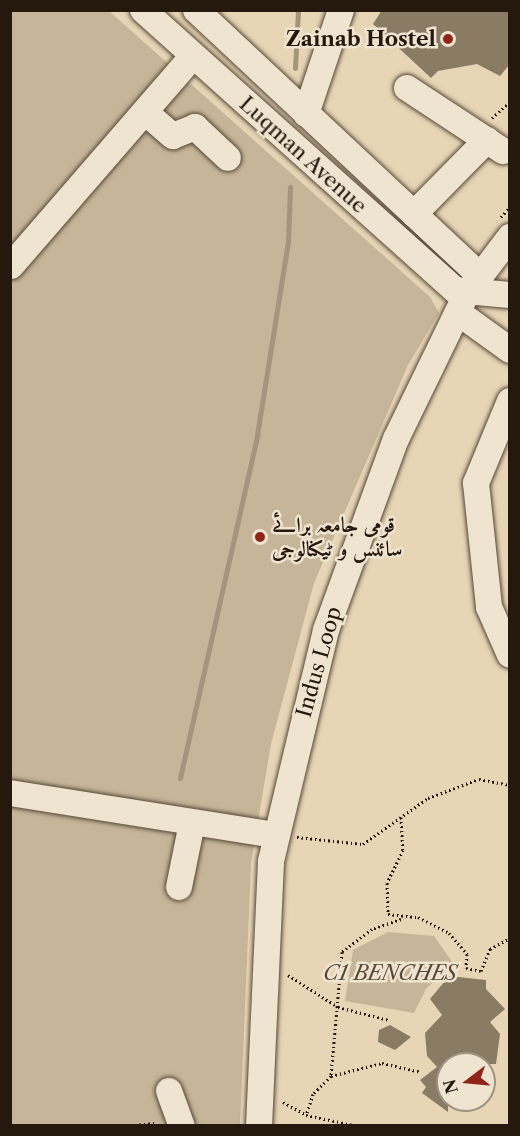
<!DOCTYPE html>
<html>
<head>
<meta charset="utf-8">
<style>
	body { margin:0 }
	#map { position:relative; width:520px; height:1136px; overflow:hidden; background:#e7d5b6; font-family:"Libre Caslon Text",Amiri,serif }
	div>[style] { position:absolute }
	.green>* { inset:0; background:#c6b599 }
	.stream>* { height:5px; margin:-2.5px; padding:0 2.5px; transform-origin:2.5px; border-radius:2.5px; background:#a5957d }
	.building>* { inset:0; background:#8a7b65 }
	.path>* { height:3px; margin-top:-1.5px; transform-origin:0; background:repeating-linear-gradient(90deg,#25190d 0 1.5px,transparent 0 4.5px) }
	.roads { filter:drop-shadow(0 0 2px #564837) drop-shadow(0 0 2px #564837) }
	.minor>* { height:26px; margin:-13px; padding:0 13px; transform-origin:13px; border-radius:13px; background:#efe4d0 }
	.dots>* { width:16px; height:16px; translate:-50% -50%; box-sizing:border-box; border:3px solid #efe4d0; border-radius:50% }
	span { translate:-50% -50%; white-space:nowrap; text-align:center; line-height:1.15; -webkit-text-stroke:5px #efe4d0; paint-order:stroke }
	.poi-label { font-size:21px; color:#25190d; font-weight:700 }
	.right { translate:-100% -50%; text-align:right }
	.left { translate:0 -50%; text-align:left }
	.street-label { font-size:21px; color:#25190d }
	.park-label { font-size:21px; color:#554837; font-style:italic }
	.frame { position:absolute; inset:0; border:12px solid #25190d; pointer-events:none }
	.north { position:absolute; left:436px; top:1052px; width:60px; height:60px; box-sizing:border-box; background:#efe4d0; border:2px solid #9e9382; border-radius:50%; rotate:254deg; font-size:16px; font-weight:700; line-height:24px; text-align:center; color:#25190d }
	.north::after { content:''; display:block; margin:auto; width:21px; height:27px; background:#8f2418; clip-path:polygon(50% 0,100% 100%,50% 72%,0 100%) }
</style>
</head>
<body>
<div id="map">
	<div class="green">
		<i style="clip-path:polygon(10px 11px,109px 11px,430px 297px,439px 313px,408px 365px,314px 583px,271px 744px,251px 863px,240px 1125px,11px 1125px)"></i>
		<i style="clip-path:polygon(388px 932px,434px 936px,453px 963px,426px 989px,414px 1013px,345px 1001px,353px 950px)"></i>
	</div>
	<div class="stream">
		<i style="left:295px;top:68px;width:58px;rotate:-87deg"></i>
		<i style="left:180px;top:778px;width:352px;rotate:-77.3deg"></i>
		<i style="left:257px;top:435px;width:195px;rotate:-80.9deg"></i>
		<i style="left:288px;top:242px;width:55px;rotate:-87.9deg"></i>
	</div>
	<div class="building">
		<i style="clip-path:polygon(382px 10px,510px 10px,510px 64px,500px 76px,477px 64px,438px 71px,431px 78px,373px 24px)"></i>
		<i style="clip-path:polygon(449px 976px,486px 980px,486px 989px,505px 1009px,490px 1022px,500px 1034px,496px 1064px,448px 1064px,448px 1112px,422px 1093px,426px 1087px,420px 1080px,437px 1067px,427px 1056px,425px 1033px,442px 1015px,430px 999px)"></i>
		<i style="clip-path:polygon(390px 1025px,411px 1037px,395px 1050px,378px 1042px,379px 1030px)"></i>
	</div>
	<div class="path">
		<i style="left:492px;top:118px;width:24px;rotate:-42deg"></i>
		<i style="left:501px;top:217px;width:13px;rotate:-48deg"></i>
		<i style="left:401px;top:817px;width:33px;rotate:87deg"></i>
		<i style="left:403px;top:850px;width:37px;rotate:116deg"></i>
		<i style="left:387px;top:883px;width:31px;rotate:88deg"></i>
		<i style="left:388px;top:914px;width:30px;rotate:6deg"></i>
		<i style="left:418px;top:917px;width:35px;rotate:27deg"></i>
		<i style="left:449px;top:933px;width:28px;rotate:49deg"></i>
		<i style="left:467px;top:954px;width:14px;rotate:94deg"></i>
		<i style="left:466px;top:968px;width:15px;rotate:11deg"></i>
		<i style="left:481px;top:971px;width:24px;rotate:-68deg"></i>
		<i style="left:490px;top:949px;width:23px;rotate:-29deg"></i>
		<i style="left:297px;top:837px;width:66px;rotate:6.1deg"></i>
		<i style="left:363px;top:844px;width:80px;rotate:-35.3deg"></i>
		<i style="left:428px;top:798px;width:54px;rotate:-20.4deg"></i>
		<i style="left:479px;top:779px;width:32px;rotate:11deg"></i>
		<i style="left:401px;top:919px;width:31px;rotate:161deg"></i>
		<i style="left:372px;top:929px;width:38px;rotate:143deg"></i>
		<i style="left:342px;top:952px;width:124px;rotate:95.1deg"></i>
		<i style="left:331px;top:1076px;width:53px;rotate:-14.3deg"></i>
		<i style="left:382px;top:1063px;width:39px;rotate:13deg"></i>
		<i style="left:288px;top:975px;width:59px;rotate:32.6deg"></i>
		<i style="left:338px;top:1007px;width:53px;rotate:14.3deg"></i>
		<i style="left:331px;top:1076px;width:25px;rotate:135deg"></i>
		<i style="left:313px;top:1094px;width:22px;rotate:108deg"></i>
		<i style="left:306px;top:1115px;width:53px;rotate:11.9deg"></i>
		<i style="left:283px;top:1102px;width:26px;rotate:29deg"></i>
		<i style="left:126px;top:1126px;width:31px;rotate:-6deg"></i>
	</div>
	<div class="roads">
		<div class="minor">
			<i style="left:143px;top:10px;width:419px;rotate:41.9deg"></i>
			<i style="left:455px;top:290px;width:55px;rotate:5.2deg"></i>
			<i style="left:196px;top:10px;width:388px;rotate:43.1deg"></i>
			<i style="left:407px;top:88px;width:115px;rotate:33.3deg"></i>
			<i style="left:145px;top:112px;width:37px;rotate:41deg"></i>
			<i style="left:173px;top:136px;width:24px;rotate:-22deg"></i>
			<i style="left:195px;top:127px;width:45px;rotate:43.2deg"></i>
			<i style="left:306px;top:114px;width:110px;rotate:-71.4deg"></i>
			<i style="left:414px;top:214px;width:104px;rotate:-45.4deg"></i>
			<i style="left:11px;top:266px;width:276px;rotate:-49.1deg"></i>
			<i style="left:460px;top:314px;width:62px;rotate:35.8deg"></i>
			<i style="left:510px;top:401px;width:89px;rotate:112.5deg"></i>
			<i style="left:476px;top:483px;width:125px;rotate:84deg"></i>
			<i style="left:489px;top:607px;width:52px;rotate:66.4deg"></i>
			<i style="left:10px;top:793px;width:269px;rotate:9deg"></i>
			<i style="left:179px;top:887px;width:65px;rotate:-78.5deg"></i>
			<i style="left:169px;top:1091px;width:37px;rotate:70deg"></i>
			<i style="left:259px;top:1126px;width:265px;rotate:-87.4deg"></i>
			<i style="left:271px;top:861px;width:237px;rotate:-76.6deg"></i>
			<i style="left:326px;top:630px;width:203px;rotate:-69.9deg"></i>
			<i style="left:396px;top:439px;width:160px;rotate:-64.1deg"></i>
			<i style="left:466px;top:295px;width:73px;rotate:-52.8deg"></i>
		</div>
	</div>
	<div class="dots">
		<i style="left:448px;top:39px;background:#8f2418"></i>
		<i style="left:260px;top:537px;background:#8f2418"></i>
	</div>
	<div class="poi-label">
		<span class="right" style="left:436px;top:39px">Zainab Hostel</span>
		<span class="left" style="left:272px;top:537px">قومی جامعہ برائے<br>سائنس و ٹیکنالوجی</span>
	</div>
	<div class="street-label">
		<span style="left:303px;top:155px;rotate:42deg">Luqman Avenue</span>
		<span style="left:319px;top:662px;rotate:-74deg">Indus Loop</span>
	</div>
	<div class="park-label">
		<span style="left:390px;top:973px">C1 BENCHES</span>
	</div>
	<div class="frame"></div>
	<div class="north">N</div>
</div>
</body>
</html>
